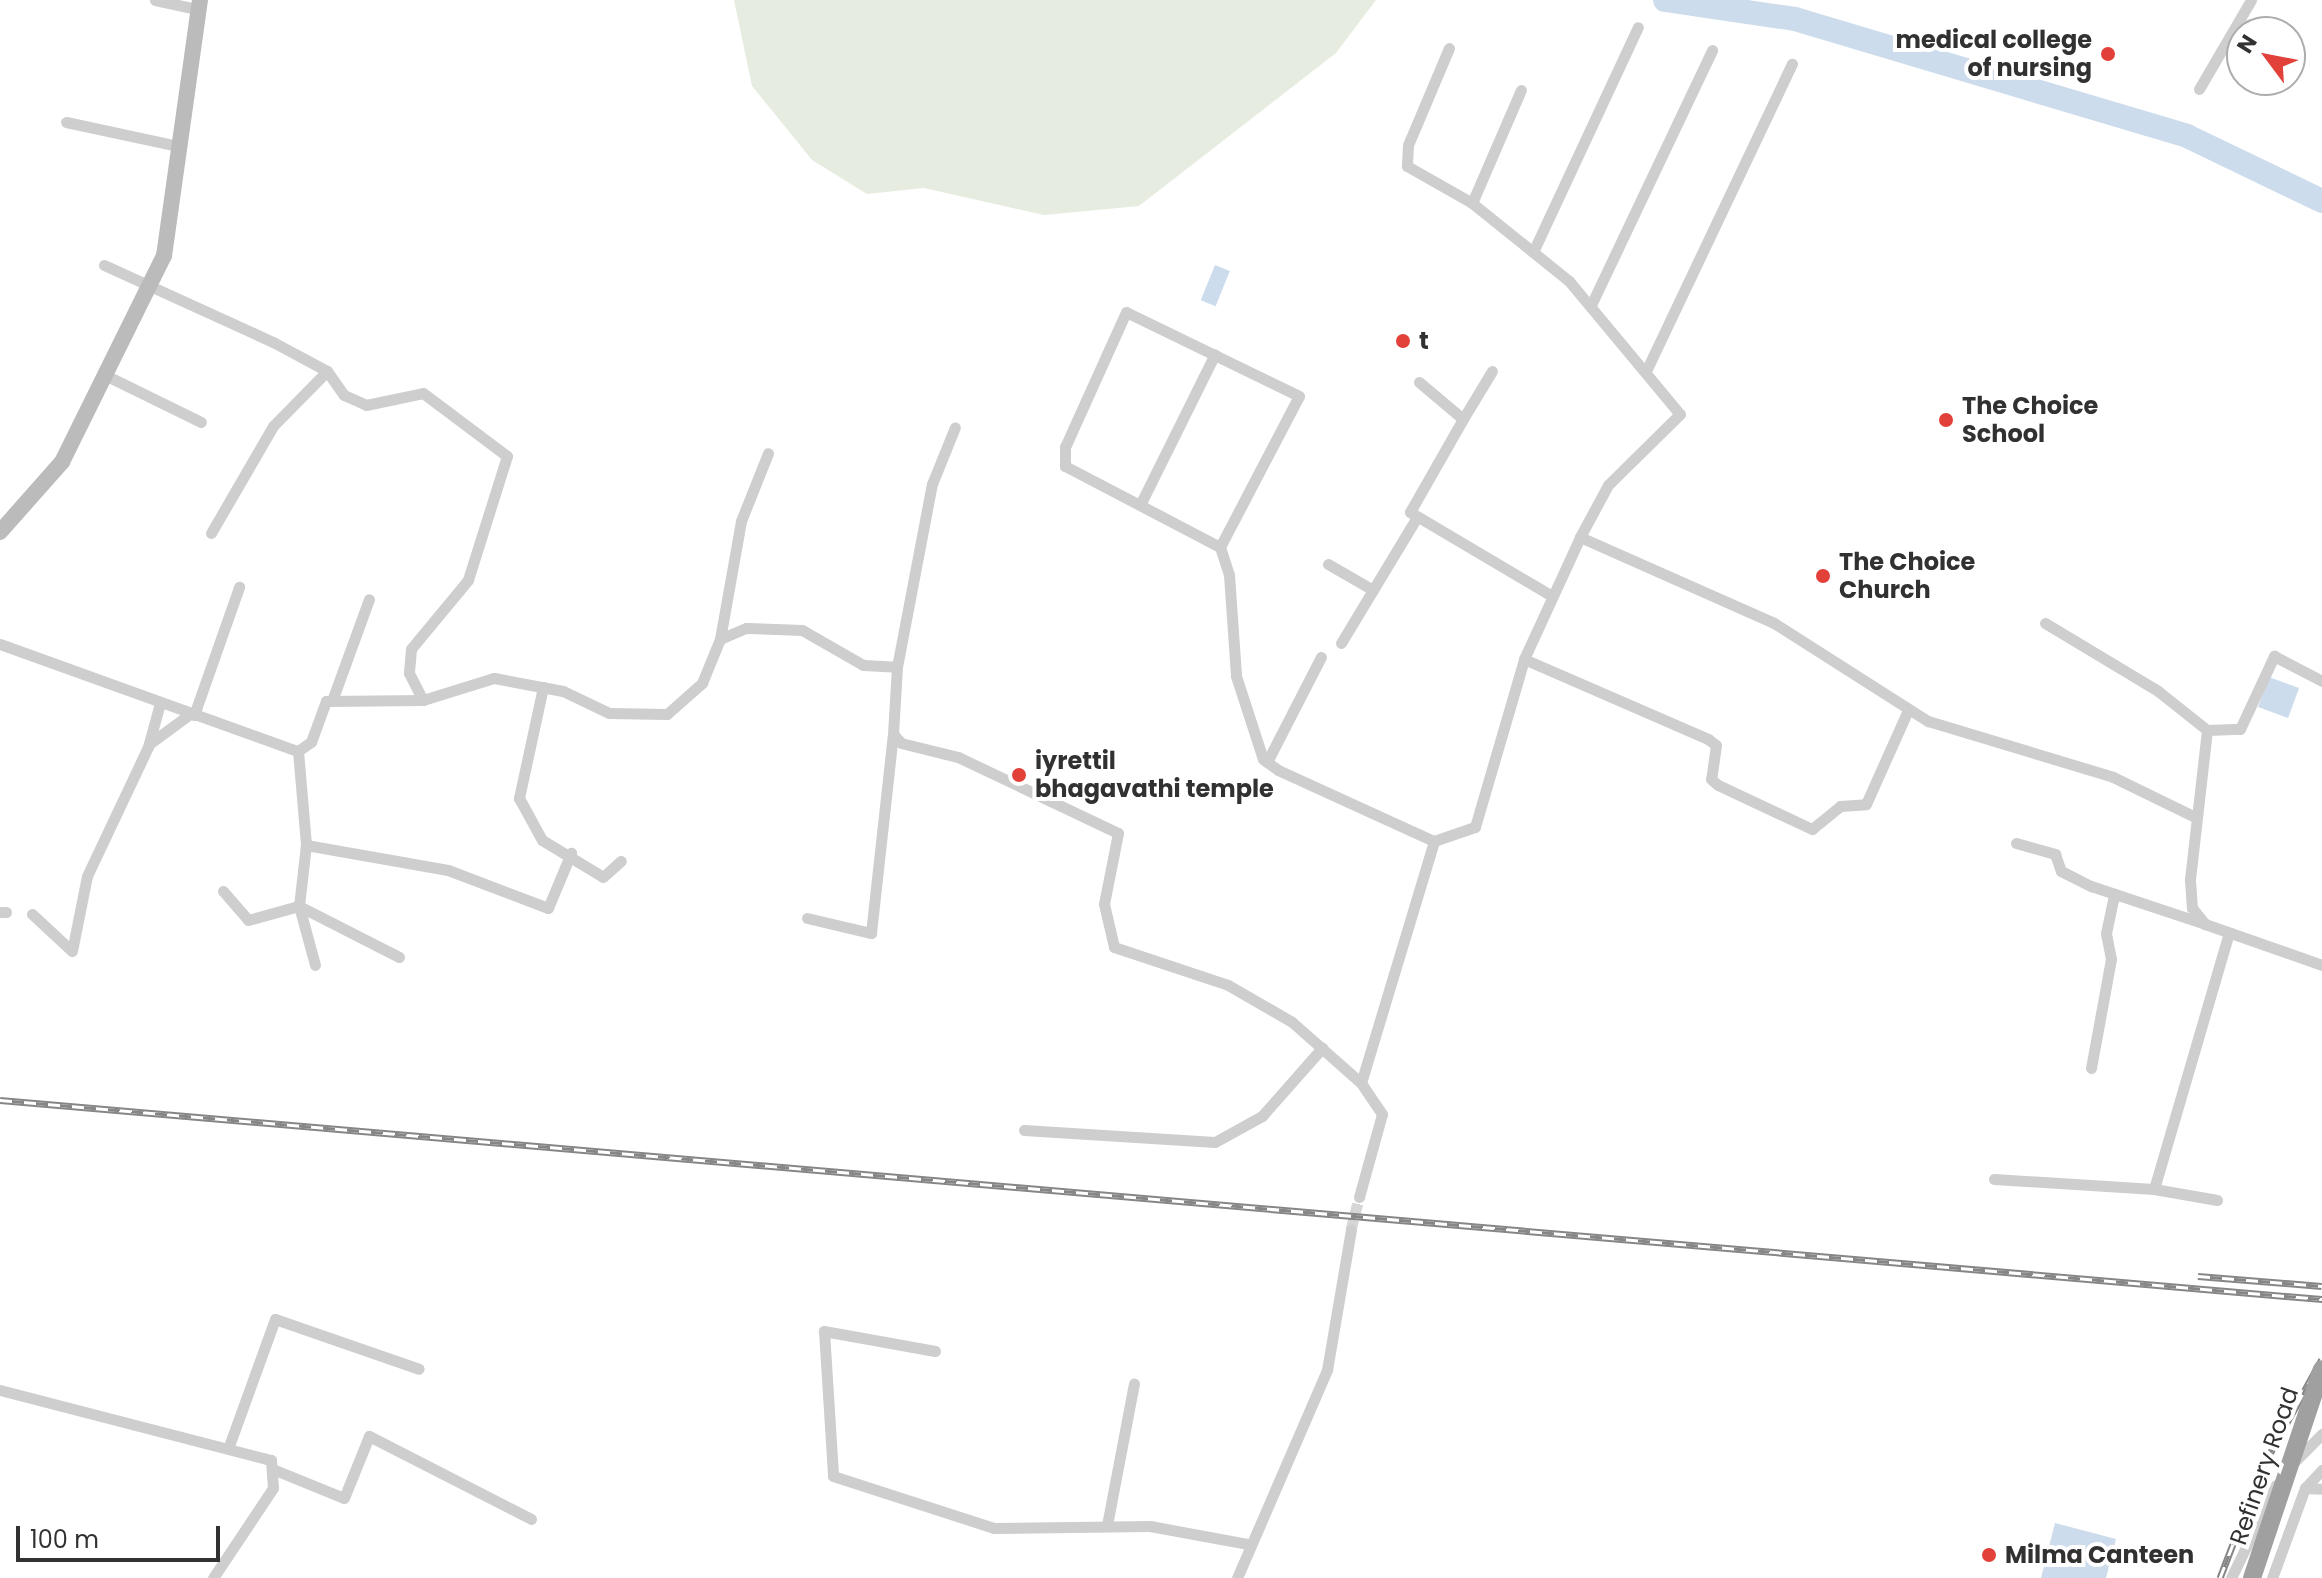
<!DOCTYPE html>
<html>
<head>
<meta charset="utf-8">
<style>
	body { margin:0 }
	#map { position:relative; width:2322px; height:1578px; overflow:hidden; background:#fff; font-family:Poppins,sans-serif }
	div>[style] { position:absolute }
	.green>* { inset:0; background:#e6ede0 }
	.water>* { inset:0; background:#cddcec; transform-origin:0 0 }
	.river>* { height:24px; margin:-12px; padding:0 12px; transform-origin:12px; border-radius:12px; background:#cddcec }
	.minor-tunnel>* { height:11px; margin-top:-5.5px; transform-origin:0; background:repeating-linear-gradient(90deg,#d6d6d6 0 11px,transparent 0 16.5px) }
	.minor>* { height:11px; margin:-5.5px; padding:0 5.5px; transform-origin:5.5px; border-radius:5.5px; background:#cecece }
	.secondary>* { height:16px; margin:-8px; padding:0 8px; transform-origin:8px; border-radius:8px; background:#bbb }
	.rail>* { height:7px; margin-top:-3.5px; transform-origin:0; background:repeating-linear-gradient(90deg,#fff 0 12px,#868686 0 24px); box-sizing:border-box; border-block:2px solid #868686 }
	.trunk-bridge>* { height:18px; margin:-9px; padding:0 9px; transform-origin:9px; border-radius:9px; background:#a0a0a0 }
	.dots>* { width:22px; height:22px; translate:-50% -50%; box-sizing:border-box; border:4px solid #fff; border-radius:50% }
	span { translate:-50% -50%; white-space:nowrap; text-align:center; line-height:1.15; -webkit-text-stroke:8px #fff; paint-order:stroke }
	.poi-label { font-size:24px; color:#313131; font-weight:700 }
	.right { translate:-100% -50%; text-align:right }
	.left { translate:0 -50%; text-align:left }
	.street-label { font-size:24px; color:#313131 }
	.north { position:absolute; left:2226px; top:16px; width:80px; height:80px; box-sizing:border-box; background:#fff; border:2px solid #adadad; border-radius:50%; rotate:302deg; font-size:22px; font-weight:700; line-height:32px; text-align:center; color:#313131 }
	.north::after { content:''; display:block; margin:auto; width:28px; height:36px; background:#e2413a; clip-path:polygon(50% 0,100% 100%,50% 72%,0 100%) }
	.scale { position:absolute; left:16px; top:1526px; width:204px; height:36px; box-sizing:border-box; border:4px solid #313131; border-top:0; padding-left:10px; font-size:24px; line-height:28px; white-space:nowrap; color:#313131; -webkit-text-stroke:6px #fff; paint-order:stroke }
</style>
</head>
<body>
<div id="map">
	<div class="green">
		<i style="clip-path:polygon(734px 0,1376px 0,1336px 53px,1139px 206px,1044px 215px,924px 188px,867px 194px,812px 160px,752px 86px)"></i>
	</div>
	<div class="water">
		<i style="left:1215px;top:265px;width:16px;height:38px;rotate:22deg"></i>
		<i style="left:2269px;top:677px;width:32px;height:32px;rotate:20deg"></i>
		<i style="clip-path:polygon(2055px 1523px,2116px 1539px,2106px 1578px,2041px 1578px)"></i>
	</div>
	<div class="river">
		<i style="left:1665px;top:0;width:131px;rotate:8.3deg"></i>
		<i style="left:1795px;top:19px;width:409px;rotate:16.6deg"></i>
		<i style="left:2187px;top:136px;width:150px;rotate:25.7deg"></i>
	</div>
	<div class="minor-tunnel">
		<i style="left:1351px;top:1230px;width:34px;rotate:-76deg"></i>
	</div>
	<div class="minor">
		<i style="left:155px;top:0;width:43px;rotate:12.1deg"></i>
		<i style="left:1449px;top:48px;width:105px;rotate:112.9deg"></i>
		<i style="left:1408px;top:145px;width:21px;rotate:93deg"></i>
		<i style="left:1407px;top:166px;width:75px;rotate:29.6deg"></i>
		<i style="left:1472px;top:203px;width:124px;rotate:38.8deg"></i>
		<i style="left:1569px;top:281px;width:173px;rotate:50.2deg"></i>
		<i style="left:1680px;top:414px;width:101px;rotate:135.4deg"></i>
		<i style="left:1608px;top:485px;width:59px;rotate:118.3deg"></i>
		<i style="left:2199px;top:89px;width:103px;rotate:-59.7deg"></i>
		<i style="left:66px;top:122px;width:115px;rotate:12.1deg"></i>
		<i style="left:1472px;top:203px;width:123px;rotate:-66.6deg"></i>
		<i style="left:1533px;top:252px;width:248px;rotate:-65deg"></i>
		<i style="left:104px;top:265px;width:186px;rotate:24.5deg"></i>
		<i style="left:273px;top:342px;width:61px;rotate:28.2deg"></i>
		<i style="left:327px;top:371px;width:29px;rotate:55deg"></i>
		<i style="left:344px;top:395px;width:24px;rotate:24deg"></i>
		<i style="left:366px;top:405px;width:58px;rotate:-11.9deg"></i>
		<i style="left:423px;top:393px;width:105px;rotate:36.9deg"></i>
		<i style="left:507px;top:456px;width:130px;rotate:107.5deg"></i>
		<i style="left:468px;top:580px;width:89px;rotate:129.6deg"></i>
		<i style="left:411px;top:649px;width:24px;rotate:95deg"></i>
		<i style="left:409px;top:673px;width:30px;rotate:63deg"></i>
		<i style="left:423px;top:700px;width:74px;rotate:-17.2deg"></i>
		<i style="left:494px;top:678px;width:70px;rotate:10.7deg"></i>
		<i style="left:563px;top:691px;width:51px;rotate:25.6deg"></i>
		<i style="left:609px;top:713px;width:58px;rotate:1deg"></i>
		<i style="left:667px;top:714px;width:47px;rotate:-41.5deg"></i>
		<i style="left:702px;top:683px;width:48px;rotate:-67.8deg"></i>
		<i style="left:720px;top:639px;width:28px;rotate:-23deg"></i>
		<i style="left:746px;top:628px;width:56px;rotate:2deg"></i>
		<i style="left:802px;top:630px;width:70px;rotate:29.8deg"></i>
		<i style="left:863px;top:665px;width:34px;rotate:3deg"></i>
		<i style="left:897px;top:667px;width:67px;rotate:93.4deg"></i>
		<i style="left:893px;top:734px;width:12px;rotate:48deg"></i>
		<i style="left:901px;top:743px;width:59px;rotate:13.8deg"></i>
		<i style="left:958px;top:757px;width:177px;rotate:25.4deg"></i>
		<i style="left:1118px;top:833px;width:72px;rotate:101.2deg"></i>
		<i style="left:1104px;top:904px;width:44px;rotate:76.9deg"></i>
		<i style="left:1114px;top:947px;width:120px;rotate:18.4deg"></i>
		<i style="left:1228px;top:985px;width:74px;rotate:30deg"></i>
		<i style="left:1292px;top:1022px;width:92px;rotate:41.5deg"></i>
		<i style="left:1592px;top:303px;width:280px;rotate:-64.6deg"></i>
		<i style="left:1647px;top:369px;width:338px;rotate:-64.6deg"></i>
		<i style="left:103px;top:374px;width:109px;rotate:26.1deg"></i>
		<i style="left:1419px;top:382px;width:57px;rotate:40.1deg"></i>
		<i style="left:1463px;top:419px;width:107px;rotate:119.7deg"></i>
		<i style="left:1410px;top:512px;width:165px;rotate:30.6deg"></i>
		<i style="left:1463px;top:419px;width:56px;rotate:-58.9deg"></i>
		<i style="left:1141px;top:503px;width:166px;rotate:-63.6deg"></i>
		<i style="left:211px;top:533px;width:124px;rotate:-59.9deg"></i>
		<i style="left:273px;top:426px;width:77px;rotate:-45.5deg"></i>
		<i style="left:1220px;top:547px;width:170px;rotate:-62.4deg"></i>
		<i style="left:1299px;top:396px;width:192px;rotate:-154.1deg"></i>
		<i style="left:1126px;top:312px;width:148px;rotate:114.3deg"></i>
		<i style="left:1065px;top:447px;width:19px;rotate:90deg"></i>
		<i style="left:1065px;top:466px;width:175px;rotate:27.6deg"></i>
		<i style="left:1220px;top:547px;width:29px;rotate:72deg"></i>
		<i style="left:1229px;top:575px;width:101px;rotate:86deg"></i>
		<i style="left:1236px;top:676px;width:87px;rotate:72deg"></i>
		<i style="left:1263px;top:759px;width:19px;rotate:36deg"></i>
		<i style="left:1278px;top:770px;width:171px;rotate:24.5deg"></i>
		<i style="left:1434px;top:841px;width:43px;rotate:-18.9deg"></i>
		<i style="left:1475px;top:827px;width:175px;rotate:-73.7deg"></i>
		<i style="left:1524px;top:659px;width:134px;rotate:-65.3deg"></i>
		<i style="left:1580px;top:537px;width:212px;rotate:23.9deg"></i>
		<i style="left:1774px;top:623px;width:183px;rotate:32.5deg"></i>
		<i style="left:1928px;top:721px;width:193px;rotate:16.8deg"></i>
		<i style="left:2113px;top:777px;width:93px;rotate:26deg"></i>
		<i style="left:1328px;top:564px;width:52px;rotate:30deg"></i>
		<i style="left:2045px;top:623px;width:132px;rotate:31deg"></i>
		<i style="left:2158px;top:691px;width:63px;rotate:38.5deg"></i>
		<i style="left:2207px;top:730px;width:151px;rotate:96.5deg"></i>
		<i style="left:2190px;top:880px;width:28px;rotate:86deg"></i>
		<i style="left:2192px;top:908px;width:21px;rotate:51deg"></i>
		<i style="left:2205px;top:924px;width:124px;rotate:19.3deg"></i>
		<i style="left:720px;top:639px;width:120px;rotate:-79.9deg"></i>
		<i style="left:741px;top:521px;width:73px;rotate:-68.3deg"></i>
		<i style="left:1341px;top:643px;width:147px;rotate:-58.9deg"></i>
		<i style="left:0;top:644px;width:317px;rotate:19.8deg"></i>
		<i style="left:298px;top:751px;width:16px;rotate:-35deg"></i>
		<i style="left:311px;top:742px;width:44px;rotate:-69.9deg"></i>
		<i style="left:326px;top:701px;width:97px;rotate:-0.6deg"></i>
		<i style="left:1524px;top:659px;width:201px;rotate:23.5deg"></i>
		<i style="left:1708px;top:739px;width:10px;rotate:37deg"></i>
		<i style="left:1716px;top:745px;width:34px;rotate:98deg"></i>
		<i style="left:1711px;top:779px;width:9px;rotate:41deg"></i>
		<i style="left:1718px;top:785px;width:104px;rotate:25.1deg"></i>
		<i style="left:1812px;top:829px;width:36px;rotate:-39deg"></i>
		<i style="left:1840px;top:806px;width:26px;rotate:-4deg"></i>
		<i style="left:1866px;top:804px;width:103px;rotate:-65.9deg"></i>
		<i style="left:897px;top:667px;width:186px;rotate:-79.2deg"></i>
		<i style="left:932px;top:484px;width:61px;rotate:-68deg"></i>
		<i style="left:543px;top:687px;width:114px;rotate:102.2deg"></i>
		<i style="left:519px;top:798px;width:48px;rotate:61.3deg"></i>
		<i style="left:542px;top:840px;width:71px;rotate:31.2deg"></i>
		<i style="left:603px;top:877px;width:24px;rotate:-42deg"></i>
		<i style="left:333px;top:698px;width:105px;rotate:-70deg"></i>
		<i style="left:194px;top:715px;width:136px;rotate:-70.6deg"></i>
		<i style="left:2207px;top:730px;width:33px;rotate:-2deg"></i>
		<i style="left:2240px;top:729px;width:81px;rotate:-65deg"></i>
		<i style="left:2274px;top:656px;width:54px;rotate:27.5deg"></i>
		<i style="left:149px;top:744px;width:51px;rotate:-36.2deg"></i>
		<i style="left:298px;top:751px;width:94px;rotate:85.1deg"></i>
		<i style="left:1267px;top:762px;width:118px;rotate:-62.8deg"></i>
		<i style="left:2016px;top:843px;width:41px;rotate:15.8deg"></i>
		<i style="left:2055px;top:854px;width:18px;rotate:71deg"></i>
		<i style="left:2061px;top:871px;width:34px;rotate:27deg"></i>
		<i style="left:2091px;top:886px;width:120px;rotate:18.4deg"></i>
		<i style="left:223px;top:891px;width:38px;rotate:49deg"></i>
		<i style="left:248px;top:920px;width:53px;rotate:-15.4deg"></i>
		<i style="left:299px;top:906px;width:61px;rotate:74.8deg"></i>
		<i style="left:0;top:912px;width:6px"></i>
		<i style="left:32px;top:914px;width:54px;rotate:42.8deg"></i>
		<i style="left:72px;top:951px;width:76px;rotate:-78.7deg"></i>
		<i style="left:87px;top:876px;width:143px;rotate:-64.7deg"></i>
		<i style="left:148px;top:747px;width:46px;rotate:-74.7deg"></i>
		<i style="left:807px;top:918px;width:66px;rotate:13.2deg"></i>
		<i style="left:871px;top:933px;width:200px;rotate:-83.7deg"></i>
		<i style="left:399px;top:957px;width:112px;rotate:-153deg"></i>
		<i style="left:299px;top:906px;width:61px;rotate:-83.5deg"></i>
		<i style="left:306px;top:845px;width:144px;rotate:10deg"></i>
		<i style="left:448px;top:870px;width:107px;rotate:20.8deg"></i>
		<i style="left:548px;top:908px;width:60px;rotate:-67.3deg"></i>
		<i style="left:2091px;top:1068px;width:111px;rotate:-79.6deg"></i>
		<i style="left:2111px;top:959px;width:26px;rotate:-101deg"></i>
		<i style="left:2106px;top:933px;width:40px;rotate:-78deg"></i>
		<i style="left:1024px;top:1130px;width:191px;rotate:3.6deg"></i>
		<i style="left:1215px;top:1142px;width:54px;rotate:-29deg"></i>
		<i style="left:1262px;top:1116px;width:91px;rotate:-48.6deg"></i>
		<i style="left:1994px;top:1179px;width:160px;rotate:3.6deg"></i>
		<i style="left:2154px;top:1189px;width:267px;rotate:-73.7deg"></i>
		<i style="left:2154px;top:1189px;width:64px;rotate:9.9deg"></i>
		<i style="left:1359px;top:1197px;width:86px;rotate:-74.5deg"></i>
		<i style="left:1382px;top:1114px;width:37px;rotate:-124deg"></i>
		<i style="left:1361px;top:1083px;width:253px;rotate:-73.2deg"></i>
		<i style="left:935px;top:1351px;width:113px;rotate:-169.8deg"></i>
		<i style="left:824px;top:1331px;width:145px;rotate:86.4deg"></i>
		<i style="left:833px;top:1476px;width:169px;rotate:17.9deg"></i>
		<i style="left:994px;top:1528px;width:156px;rotate:-0.7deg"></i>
		<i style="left:1150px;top:1526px;width:100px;rotate:10.4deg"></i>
		<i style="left:0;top:1390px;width:280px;rotate:14.5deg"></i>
		<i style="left:271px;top:1460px;width:28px;rotate:86deg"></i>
		<i style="left:273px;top:1488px;width:108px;rotate:123.7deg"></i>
		<i style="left:229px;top:1446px;width:135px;rotate:-70.1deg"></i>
		<i style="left:275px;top:1319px;width:152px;rotate:19.1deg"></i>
		<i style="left:2294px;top:1462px;width:40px;rotate:-45deg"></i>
		<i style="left:275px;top:1470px;width:74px;rotate:22.1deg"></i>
		<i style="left:344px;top:1498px;width:67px;rotate:-68deg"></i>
		<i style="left:369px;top:1436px;width:182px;rotate:27.1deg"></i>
		<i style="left:2305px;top:1488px;width:17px;rotate:3deg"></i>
		<i style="left:1107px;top:1525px;width:144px;rotate:-79.2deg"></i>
		<i style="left:1237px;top:1578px;width:227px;rotate:-66.6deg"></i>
		<i style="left:1327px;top:1370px;width:142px;rotate:-80.3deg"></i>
		<i style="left:2231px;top:1578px;width:103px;rotate:-64.2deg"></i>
		<i style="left:2272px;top:1578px;width:96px;rotate:-69.9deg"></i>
		<i style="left:2305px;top:1488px;width:25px;rotate:-47deg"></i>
	</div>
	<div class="secondary">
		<i style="left:0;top:532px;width:94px;rotate:-48.5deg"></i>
		<i style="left:62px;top:462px;width:230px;rotate:-63.7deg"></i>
		<i style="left:164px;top:256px;width:259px;rotate:-82deg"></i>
	</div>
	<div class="rail">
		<i style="left:0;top:1100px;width:2331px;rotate:4.9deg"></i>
		<i style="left:2198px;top:1276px;width:124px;rotate:4.6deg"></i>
		<i style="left:2220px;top:1578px;width:118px;rotate:-69.1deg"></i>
		<i style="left:2262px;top:1468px;width:124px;rotate:-61.2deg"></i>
	</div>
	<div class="trunk-bridge">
		<i style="left:2252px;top:1578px;width:220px;rotate:-71.5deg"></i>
	</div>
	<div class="dots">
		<i style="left:2108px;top:54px;background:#e2413a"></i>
		<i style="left:1403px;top:341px;background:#e2413a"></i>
		<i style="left:1946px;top:420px;background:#e2413a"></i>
		<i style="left:1823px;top:576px;background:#e2413a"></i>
		<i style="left:1019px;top:775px;background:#e2413a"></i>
		<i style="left:1989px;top:1555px;background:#e2413a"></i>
	</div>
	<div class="poi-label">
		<span class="right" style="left:2092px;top:54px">medical college<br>of nursing</span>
		<span class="left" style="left:1419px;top:341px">t</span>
		<span class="left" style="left:1962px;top:420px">The Choice<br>School</span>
		<span class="left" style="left:1839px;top:576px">The Choice<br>Church</span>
		<span class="left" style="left:1035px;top:775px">iyrettil<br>bhagavathi temple</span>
		<span class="left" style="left:2005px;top:1555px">Milma Canteen</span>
	</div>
	<div class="street-label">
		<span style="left:2264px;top:1466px;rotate:-71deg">Refinery Road</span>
	</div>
	<div class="north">N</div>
	<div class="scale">100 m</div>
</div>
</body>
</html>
